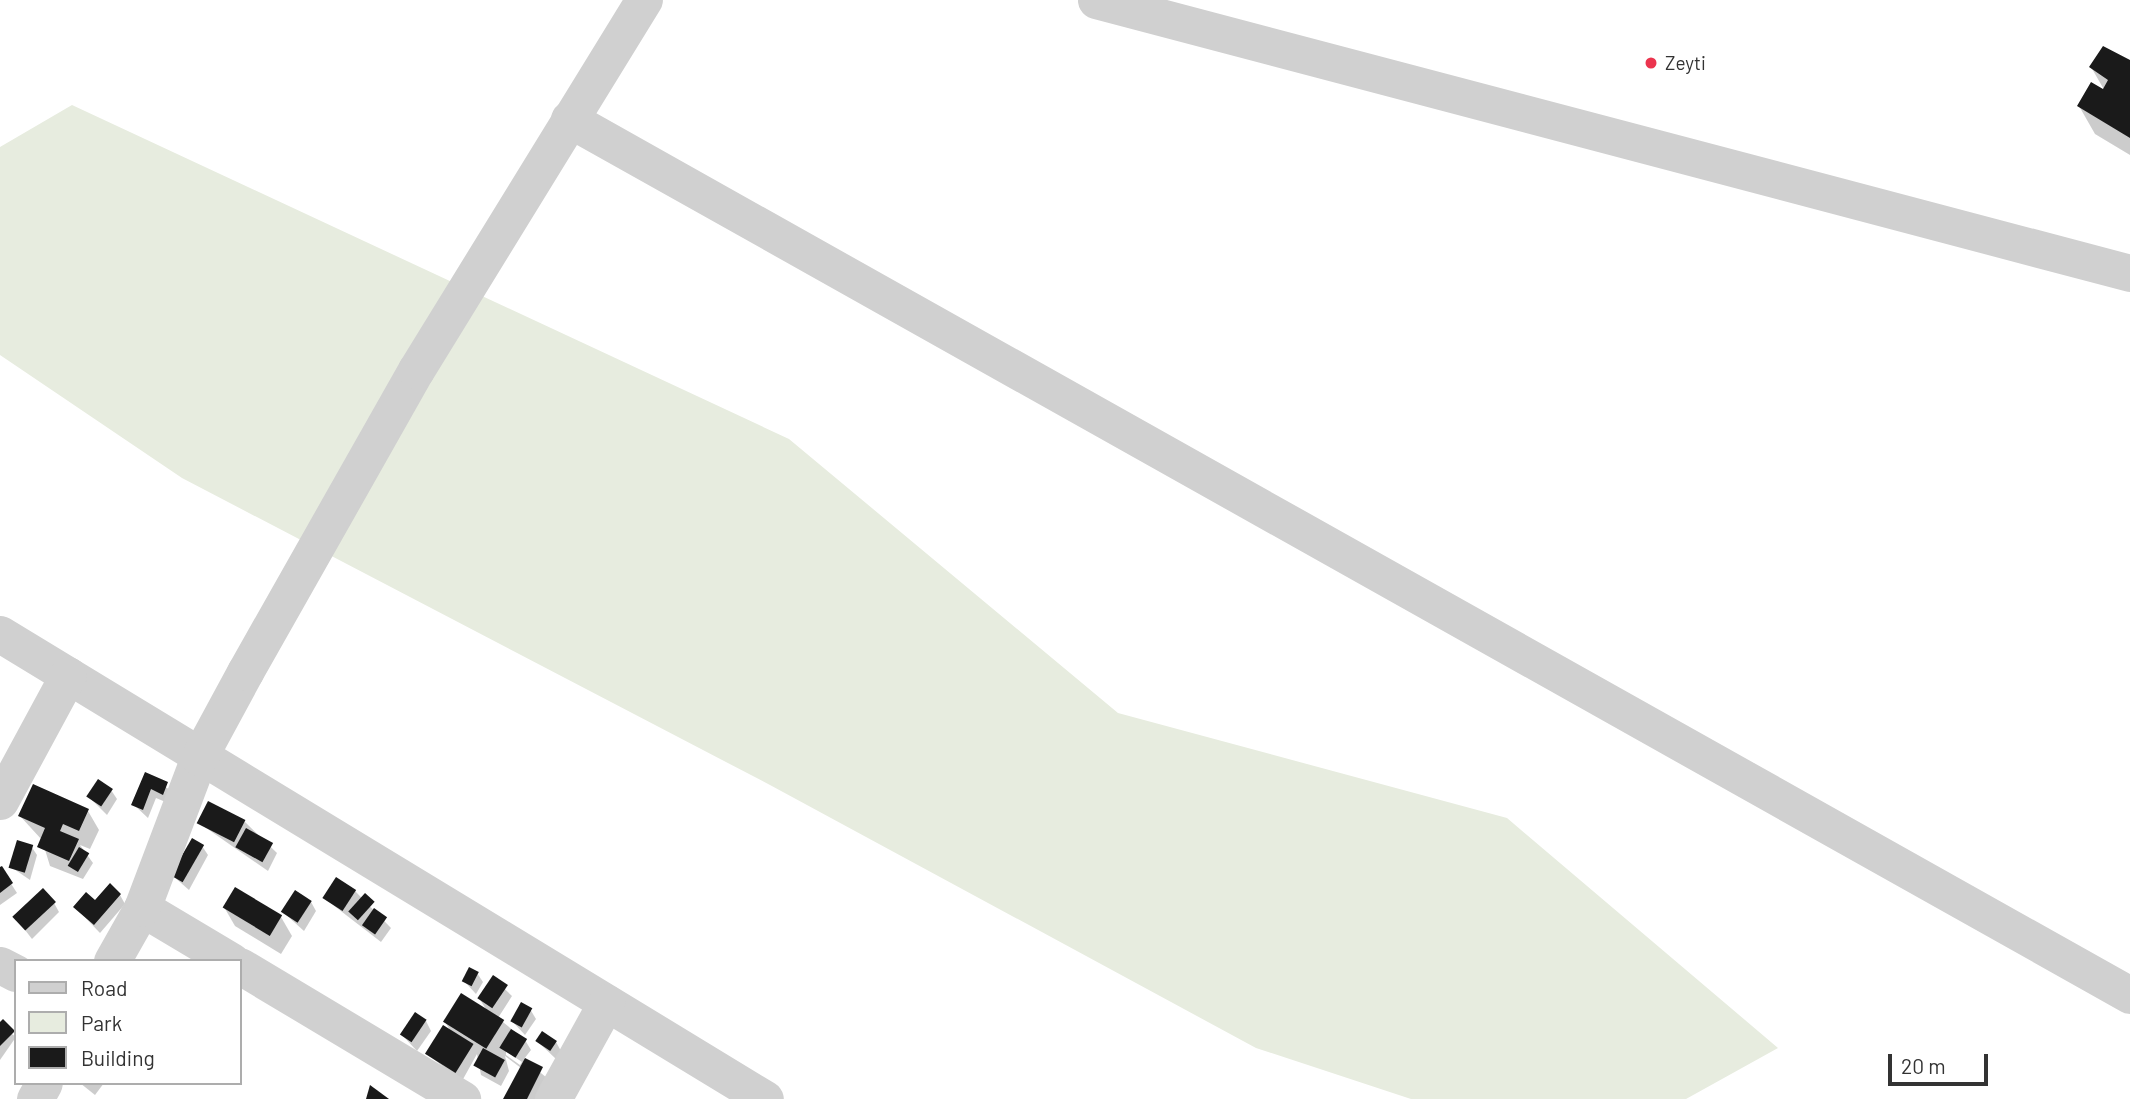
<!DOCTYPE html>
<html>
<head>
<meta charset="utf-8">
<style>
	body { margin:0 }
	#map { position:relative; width:2130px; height:1099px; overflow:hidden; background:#fff; font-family:Barlow,sans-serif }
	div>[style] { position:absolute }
	.green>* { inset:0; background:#e7ecdf }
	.shadow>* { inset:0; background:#0003 }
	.building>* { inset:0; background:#1a1a1a; transform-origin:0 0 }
	.minor>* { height:37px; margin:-18.5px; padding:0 18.5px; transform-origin:18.5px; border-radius:18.5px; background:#d0d0d0 }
	.dots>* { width:19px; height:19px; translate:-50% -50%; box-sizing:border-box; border:4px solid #fff; border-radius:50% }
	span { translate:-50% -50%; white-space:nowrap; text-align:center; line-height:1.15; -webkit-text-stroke:7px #fff; paint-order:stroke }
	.poi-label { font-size:19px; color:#333 }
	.left { translate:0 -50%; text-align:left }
	.legend { position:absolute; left:14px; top:959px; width:228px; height:126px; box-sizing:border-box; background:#fff; border:2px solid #adadad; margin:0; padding:9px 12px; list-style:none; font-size:21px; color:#333 }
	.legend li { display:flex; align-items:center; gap:14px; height:35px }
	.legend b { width:35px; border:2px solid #adadad }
	.scale { position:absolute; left:1888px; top:1054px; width:100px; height:32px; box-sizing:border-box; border:4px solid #333; border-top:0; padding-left:9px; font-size:21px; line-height:24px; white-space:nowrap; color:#333; -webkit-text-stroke:5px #fff; paint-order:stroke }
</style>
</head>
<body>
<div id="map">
	<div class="green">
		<i style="clip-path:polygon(72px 105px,789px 439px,1118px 713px,1507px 818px,1778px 1048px,1686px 1099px,1411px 1099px,1256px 1048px,770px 785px,182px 478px,0 355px,0 147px)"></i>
	</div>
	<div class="shadow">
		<i style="clip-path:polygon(2130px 62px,2130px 155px,2095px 134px,2079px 106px,2106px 93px,2091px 67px)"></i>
		<i style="clip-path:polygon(146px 774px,173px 792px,168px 803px,156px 798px,148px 818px,133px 804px)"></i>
		<i style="clip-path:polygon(111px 790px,117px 799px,107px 815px,89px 797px)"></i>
		<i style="clip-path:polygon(88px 811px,99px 830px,90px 849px,80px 845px,93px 863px,83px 879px,50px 866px,42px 840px,20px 816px)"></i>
		<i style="clip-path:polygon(244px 821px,277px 853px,268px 871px,199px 823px)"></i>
		<i style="clip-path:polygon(31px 846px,37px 855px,30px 880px,11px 867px)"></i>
		<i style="clip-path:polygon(202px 846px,208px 855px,189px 890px,173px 876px)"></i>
		<i style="clip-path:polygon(1px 868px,17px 893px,0 905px,0 869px)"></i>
		<i style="clip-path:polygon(355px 891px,391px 928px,381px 942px,324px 898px)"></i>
		<i style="clip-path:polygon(120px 895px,125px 904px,100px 933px,75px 907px)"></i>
		<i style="clip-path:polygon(311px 902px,316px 911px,304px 931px,284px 913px)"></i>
		<i style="clip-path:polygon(54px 903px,59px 912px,32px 939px,15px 917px)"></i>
		<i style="clip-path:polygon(224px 907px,281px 917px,292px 936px,281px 954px,235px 926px)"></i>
		<i style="clip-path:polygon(477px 973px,483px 982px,476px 994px,464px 981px)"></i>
		<i style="clip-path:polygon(evenodd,493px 978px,512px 996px,498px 1018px,525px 1040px,531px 1050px,524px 1059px,547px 1078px,536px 1099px,505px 1099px,521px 1068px,505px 1056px,509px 1071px,501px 1086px,481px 1075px,477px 1054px,462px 1081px,428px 1055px,452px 1033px,445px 1022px,487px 1011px,479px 998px,493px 978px,506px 1051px,522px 1062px,520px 1065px,506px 1055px,506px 1051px)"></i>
		<i style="clip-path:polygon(530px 1009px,536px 1019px,525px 1035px,511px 1020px)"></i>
		<i style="clip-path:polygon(426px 1021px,431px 1031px,417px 1051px,402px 1035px)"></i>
		<i style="clip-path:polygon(0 1025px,16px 1037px,0 1060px)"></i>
		<i style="clip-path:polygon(537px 1041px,556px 1042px,561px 1051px,556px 1059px)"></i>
		<i style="clip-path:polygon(80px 1083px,104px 1083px,95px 1095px)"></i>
	</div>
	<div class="building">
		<i style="clip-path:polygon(2103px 46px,2130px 60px,2130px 138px,2077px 106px,2091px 82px,2103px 89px,2108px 80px,2089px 67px)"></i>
		<i style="clip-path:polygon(145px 772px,168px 782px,163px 795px,151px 789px,143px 810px,131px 805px)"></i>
		<i style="left:98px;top:779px;width:18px;height:21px;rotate:34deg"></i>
		<i style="clip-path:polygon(33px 784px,89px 809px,79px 831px,63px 824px,60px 831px,79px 839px,69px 861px,37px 847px,45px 828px,18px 816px)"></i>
		<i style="left:208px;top:801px;width:42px;height:25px;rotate:27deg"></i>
		<i style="left:246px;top:828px;width:31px;height:22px;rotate:29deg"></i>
		<i style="left:192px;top:838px;width:14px;height:43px;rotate:30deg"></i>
		<i style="left:17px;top:840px;width:17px;height:29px;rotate:17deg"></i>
		<i style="left:79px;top:847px;width:12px;height:22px;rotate:31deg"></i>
		<i style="clip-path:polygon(2px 866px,13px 883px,0 893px,0 867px)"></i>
		<i style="left:336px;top:877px;width:24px;height:25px;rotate:33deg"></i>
		<i style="clip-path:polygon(110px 883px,121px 894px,94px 925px,73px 907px,86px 892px,95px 900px)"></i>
		<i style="left:235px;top:887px;width:55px;height:24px;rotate:31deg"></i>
		<i style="left:43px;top:888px;width:19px;height:42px;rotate:47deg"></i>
		<i style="left:295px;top:890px;width:20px;height:26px;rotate:33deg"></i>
		<i style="left:365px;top:893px;width:13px;height:25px;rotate:42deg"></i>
		<i style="left:374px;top:908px;width:16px;height:21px;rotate:35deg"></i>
		<i style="left:469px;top:967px;width:11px;height:16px;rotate:27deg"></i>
		<i style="left:493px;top:975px;width:18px;height:28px;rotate:34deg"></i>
		<i style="left:461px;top:993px;width:51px;height:34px;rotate:32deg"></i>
		<i style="left:521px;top:1002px;width:13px;height:22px;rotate:29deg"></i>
		<i style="left:415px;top:1012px;width:14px;height:27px;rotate:34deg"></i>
		<i style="clip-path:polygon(3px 1019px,15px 1031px,0 1046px,0 1022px)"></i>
		<i style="left:443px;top:1025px;width:36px;height:34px;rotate:32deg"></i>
		<i style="left:511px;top:1029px;width:19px;height:22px;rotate:32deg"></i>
		<i style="left:542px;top:1031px;width:18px;height:12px;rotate:34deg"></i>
		<i style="left:483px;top:1048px;width:25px;height:20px;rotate:29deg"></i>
		<i style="clip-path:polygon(525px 1058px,543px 1067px,527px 1099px,503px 1099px)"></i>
		<i style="clip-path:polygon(370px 1085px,389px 1099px,366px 1099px)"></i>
	</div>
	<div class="minor">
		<i style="left:1096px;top:0;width:1069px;rotate:14.79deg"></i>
		<i style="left:569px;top:119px;width:1790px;rotate:29.3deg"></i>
		<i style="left:0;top:634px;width:895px;rotate:31.29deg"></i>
		<i style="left:0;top:801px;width:143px;rotate:-61.6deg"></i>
		<i style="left:142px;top:908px;width:104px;rotate:30.8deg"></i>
		<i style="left:112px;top:961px;width:61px;rotate:-60.5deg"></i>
		<i style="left:142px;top:908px;width:161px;rotate:-69.3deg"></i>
		<i style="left:199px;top:757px;width:97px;rotate:-61.6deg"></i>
		<i style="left:245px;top:672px;width:347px;rotate:-60.5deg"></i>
		<i style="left:416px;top:370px;width:435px;rotate:-58.4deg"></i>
		<i style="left:0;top:965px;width:18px;rotate:27deg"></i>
		<i style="left:240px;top:966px;width:259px;rotate:30.9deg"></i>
		<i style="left:35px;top:1099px;width:18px;rotate:-61deg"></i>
		<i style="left:553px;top:1099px;width:110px;rotate:-61.1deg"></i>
	</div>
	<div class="dots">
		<i style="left:1651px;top:63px;background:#eb344e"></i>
	</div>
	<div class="poi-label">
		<span class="left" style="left:1665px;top:63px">Zeyti</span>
	</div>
	<ul class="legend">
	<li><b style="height:9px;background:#d0d0d0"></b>Road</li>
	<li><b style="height:19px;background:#e7ecdf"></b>Park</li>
	<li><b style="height:19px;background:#1a1a1a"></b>Building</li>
	</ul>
	<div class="scale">20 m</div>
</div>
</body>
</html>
